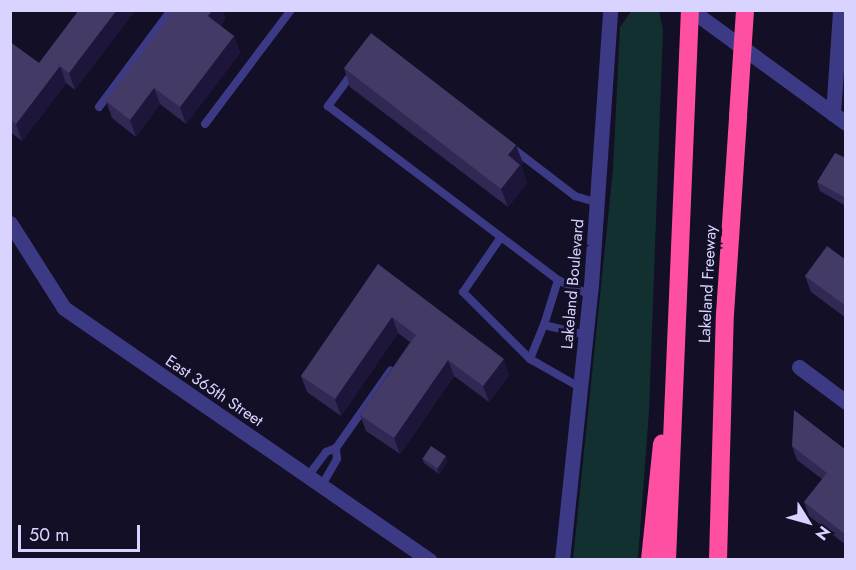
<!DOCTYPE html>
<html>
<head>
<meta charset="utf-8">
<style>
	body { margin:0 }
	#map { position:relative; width:856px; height:570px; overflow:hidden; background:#130f26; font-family:Jost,sans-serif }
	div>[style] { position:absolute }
	.green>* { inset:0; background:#12302f }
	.service>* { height:8px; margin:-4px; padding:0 4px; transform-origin:4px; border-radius:4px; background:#3d3a85 }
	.minor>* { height:15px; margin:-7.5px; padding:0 7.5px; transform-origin:7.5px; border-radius:7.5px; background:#3d3a85 }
	.tertiary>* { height:15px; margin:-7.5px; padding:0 7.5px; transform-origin:7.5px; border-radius:7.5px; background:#3d3a85 }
	.motorway>* { height:18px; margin:-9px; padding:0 9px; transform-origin:9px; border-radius:9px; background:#ff4fa3 }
	.motorway-bridge>* { height:18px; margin:-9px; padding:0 9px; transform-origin:9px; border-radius:9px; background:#ff4fa3 }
	.wall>* { inset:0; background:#312854 }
	.shaded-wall>* { inset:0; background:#1d163a }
	.building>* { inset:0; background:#433a66; transform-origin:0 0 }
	span { translate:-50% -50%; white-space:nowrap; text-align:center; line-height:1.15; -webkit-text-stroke:6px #130f26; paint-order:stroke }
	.street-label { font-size:16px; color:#d9d4ff }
	.frame { position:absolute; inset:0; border:12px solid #d9d4ff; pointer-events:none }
	.north { position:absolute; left:778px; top:492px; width:60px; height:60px; -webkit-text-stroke:4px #130f26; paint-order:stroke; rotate:127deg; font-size:16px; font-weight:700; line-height:24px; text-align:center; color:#d9d4ff }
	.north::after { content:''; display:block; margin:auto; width:21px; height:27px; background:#d9d4ff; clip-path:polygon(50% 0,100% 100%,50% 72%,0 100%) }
	.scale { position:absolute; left:18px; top:525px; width:122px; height:27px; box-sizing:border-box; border:3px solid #d9d4ff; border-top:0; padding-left:8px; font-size:18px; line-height:21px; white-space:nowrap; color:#d9d4ff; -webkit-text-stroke:4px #130f26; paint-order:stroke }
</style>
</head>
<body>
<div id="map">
	<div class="green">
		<i style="clip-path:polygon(632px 10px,659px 11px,663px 30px,649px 411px,638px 559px,573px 559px,613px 169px,620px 27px)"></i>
	</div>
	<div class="service">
		<i style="left:354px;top:71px;width:44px;rotate:126.6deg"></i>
		<i style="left:328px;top:106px;width:288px;rotate:37.1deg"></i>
		<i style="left:558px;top:280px;width:35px;rotate:25deg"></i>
		<i style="left:99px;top:107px;width:121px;rotate:-53.4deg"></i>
		<i style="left:205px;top:124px;width:143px;rotate:-53deg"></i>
		<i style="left:511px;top:147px;width:81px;rotate:37.4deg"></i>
		<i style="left:575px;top:196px;width:24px;rotate:17deg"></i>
		<i style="left:501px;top:237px;width:67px;rotate:124.6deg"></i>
		<i style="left:463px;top:292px;width:95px;rotate:45deg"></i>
		<i style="left:530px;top:359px;width:59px;rotate:29.6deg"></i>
		<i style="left:544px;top:325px;width:47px;rotate:-72.7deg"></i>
		<i style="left:530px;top:359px;width:37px;rotate:-68deg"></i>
		<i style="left:544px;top:325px;width:43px;rotate:13.4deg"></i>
		<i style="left:336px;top:448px;width:95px;rotate:-54.8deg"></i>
		<i style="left:308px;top:476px;width:30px;rotate:-53deg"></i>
		<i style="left:326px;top:452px;width:11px;rotate:-22deg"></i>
		<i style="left:336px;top:448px;width:11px;rotate:85deg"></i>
		<i style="left:337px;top:459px;width:30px;rotate:120deg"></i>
	</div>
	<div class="minor">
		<i style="left:10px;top:223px;width:101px;rotate:57.6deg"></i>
		<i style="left:64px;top:308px;width:444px;rotate:34.6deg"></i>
		<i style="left:799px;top:367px;width:59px;rotate:36.7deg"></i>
	</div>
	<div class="tertiary">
		<i style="left:691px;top:10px;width:192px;rotate:36.1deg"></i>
		<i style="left:833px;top:114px;width:104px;rotate:-86.1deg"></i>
		<i style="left:562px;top:560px;width:277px;rotate:-84deg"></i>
		<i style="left:591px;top:285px;width:276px;rotate:-86deg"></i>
	</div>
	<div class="motorway">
		<i style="left:650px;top:560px;width:117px;rotate:-84.1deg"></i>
		<i style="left:667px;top:560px;width:550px;rotate:-87.61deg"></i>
		<i style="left:718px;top:560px;width:246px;rotate:-88.4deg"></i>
		<i style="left:725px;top:314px;width:198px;rotate:-86.2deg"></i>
	</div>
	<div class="motorway-bridge">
		<i style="left:738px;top:116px;width:106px;rotate:-86.2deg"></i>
	</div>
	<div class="wall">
		<i style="clip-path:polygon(79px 10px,75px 90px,66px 83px,22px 141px,10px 132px,10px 42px,39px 63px)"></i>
		<i style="clip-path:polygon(226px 18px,220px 26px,234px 36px,240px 53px,186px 124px,160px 104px,136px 137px,112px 118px,106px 101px)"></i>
		<i style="clip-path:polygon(344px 68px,523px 163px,521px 166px,527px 183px,508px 207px,350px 87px)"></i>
		<i style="clip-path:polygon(846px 158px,846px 206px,820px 191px,817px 182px)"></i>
		<i style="clip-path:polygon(846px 260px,846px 318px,811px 292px,805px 276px)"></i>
		<i style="clip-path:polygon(378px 264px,509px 375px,489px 402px,454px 376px,400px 454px,366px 431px,360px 415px,410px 342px,398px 333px,341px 416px,307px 392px,301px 376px)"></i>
		<i style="clip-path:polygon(792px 446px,846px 450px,846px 545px,809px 516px,804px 502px,822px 479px,797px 460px)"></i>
		<i style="clip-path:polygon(422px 458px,448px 461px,439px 474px,424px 463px)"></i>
	</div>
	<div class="shaded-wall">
		<i style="clip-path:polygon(117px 10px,136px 10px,75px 90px,69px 73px)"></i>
		<i style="clip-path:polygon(213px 10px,223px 10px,226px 18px,214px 33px,208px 16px)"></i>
		<i style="clip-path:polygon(234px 36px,240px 53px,186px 124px,180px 107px)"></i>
		<i style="clip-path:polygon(60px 66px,66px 83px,22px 141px,16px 124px)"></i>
		<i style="clip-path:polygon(154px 88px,160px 104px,136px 137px,130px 120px)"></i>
		<i style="clip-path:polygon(516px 145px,523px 163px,521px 166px,527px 183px,508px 207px,501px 189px,508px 155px)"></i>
		<i style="clip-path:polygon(392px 317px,398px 333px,341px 416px,335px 399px)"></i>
		<i style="clip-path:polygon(504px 359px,509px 375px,489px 402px,483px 386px)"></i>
		<i style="clip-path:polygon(448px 360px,454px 376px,400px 454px,394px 438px)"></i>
		<i style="clip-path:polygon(446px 456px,448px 461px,439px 474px,437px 469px)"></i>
	</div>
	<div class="building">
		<i style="clip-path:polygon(79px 10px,117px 10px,69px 73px,60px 66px,16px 124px,10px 120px,10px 42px,39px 63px)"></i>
		<i style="clip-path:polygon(175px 10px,213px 10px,208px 16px,234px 36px,180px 107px,154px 88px,130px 120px,106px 101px)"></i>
		<i style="clip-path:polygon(371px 33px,516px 145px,508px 155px,520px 165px,501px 189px,344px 68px)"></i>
		<i style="clip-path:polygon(835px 153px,846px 158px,846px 198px,817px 182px)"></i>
		<i style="clip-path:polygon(827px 246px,846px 260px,846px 306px,805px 276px)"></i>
		<i style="clip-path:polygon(378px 264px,504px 359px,483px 386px,448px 360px,394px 438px,360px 415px,416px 335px,392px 317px,335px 399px,301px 376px)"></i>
		<i style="clip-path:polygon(794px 410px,846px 450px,846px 535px,804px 502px,827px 473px,792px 446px)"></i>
		<i style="left:431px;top:446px;width:18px;height:15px;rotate:34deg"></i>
	</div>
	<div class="street-label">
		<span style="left:573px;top:284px;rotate:-85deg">Lakeland Boulevard</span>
		<span style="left:708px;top:284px;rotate:-87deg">Lakeland Freeway</span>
		<span style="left:214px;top:391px;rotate:34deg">East 365th Street</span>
	</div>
	<div class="frame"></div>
	<div class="north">N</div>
	<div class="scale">50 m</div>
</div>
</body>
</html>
